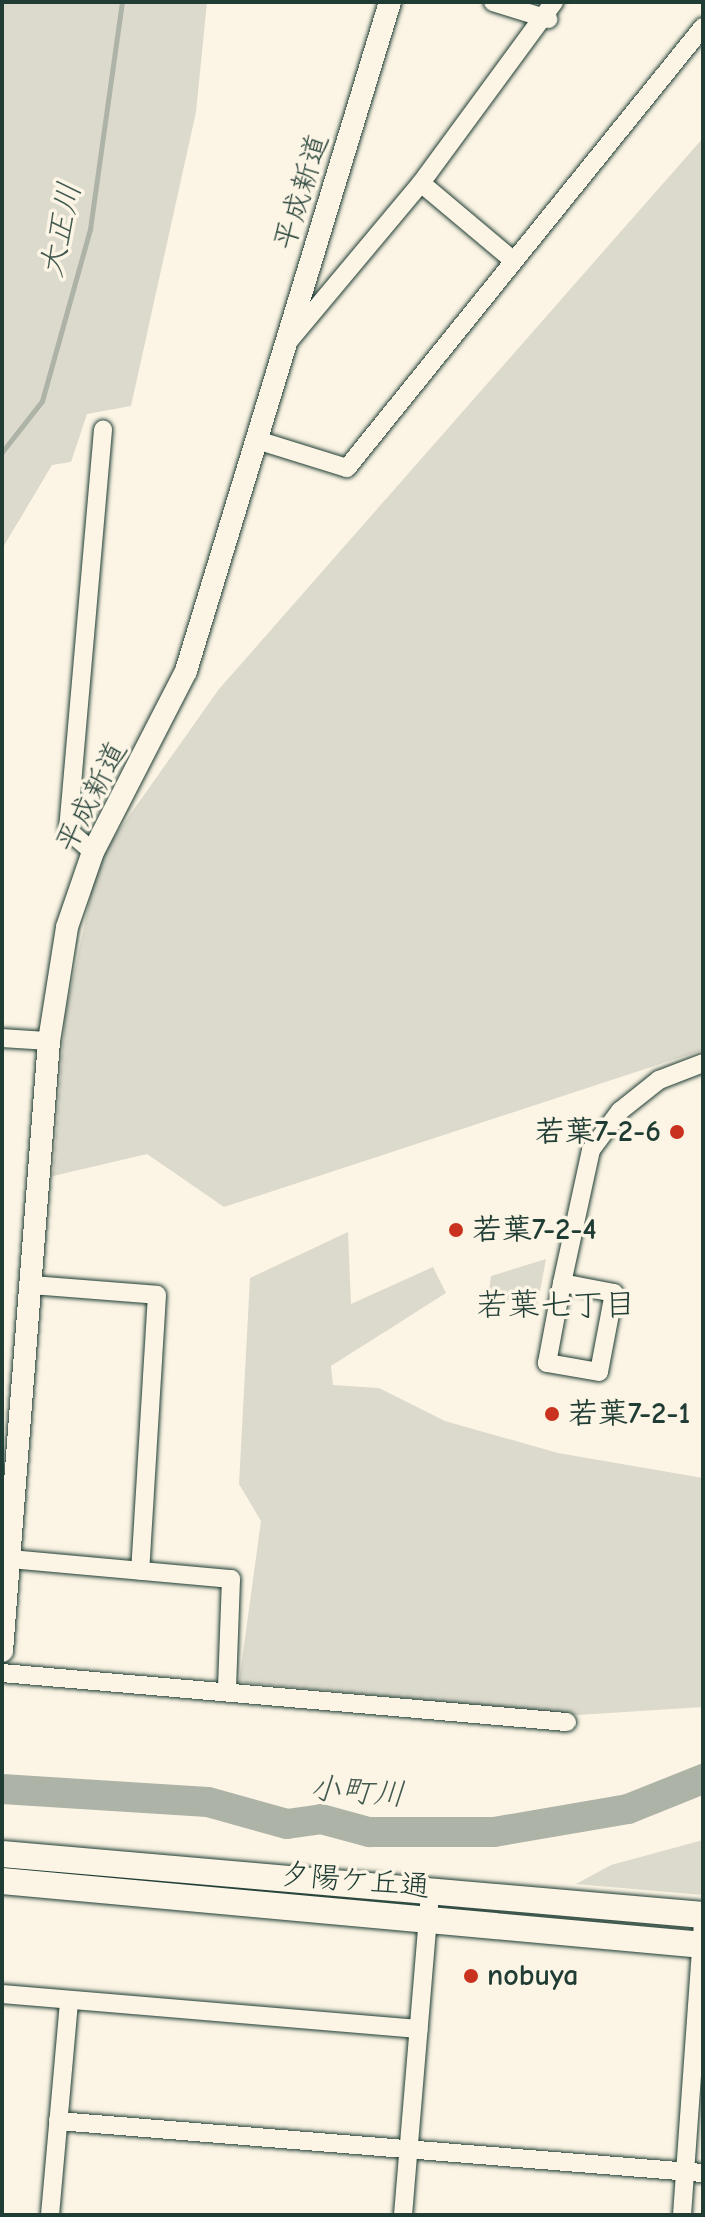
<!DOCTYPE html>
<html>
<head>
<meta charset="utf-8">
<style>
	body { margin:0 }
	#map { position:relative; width:705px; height:2217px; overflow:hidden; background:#fcf5e5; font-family:"Comic Neue","Klee One",sans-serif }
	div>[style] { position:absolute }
	.green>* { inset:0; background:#dcdacc }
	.stream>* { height:5px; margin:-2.5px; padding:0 2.5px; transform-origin:2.5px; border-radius:2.5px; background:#aeb3a7 }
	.river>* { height:30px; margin:-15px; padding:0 15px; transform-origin:15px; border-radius:15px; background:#aeb3a7 }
	.roads { filter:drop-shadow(0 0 2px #1f3d34) drop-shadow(0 0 2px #1f3d34) }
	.minor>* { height:18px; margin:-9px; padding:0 9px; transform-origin:9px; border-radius:9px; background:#fcf5e5 }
	.tertiary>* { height:22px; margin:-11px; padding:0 11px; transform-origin:11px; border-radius:11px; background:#fcf5e5 }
	.secondary>* { height:26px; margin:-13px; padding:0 13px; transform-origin:13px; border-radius:13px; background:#fcf5e5 }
	.dots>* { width:22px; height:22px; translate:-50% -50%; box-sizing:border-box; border:4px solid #fcf5e5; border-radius:50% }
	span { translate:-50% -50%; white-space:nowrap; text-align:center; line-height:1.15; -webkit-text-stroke:7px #fcf5e5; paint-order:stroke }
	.street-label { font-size:30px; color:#1f3d34 }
	.poi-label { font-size:30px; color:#1f3d34; font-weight:700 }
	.right { translate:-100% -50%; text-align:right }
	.left { translate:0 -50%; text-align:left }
	.water-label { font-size:32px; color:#435a51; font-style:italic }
	.neighbourhood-label { font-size:32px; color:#1f3d34 }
	.frame { position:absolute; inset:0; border:4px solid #1f3d34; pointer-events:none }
</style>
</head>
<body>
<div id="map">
	<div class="green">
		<i style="clip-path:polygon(2px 2px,207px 2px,196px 112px,131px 406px,87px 414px,71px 462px,52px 465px,2px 549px)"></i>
		<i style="clip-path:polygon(703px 138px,703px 1050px,224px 1207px,147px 1154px,53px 1176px,65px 1016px,98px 860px,219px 689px)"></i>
		<i style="clip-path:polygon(348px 1232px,351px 1304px,433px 1267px,446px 1293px,331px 1366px,333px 1385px,379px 1388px,445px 1421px,558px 1453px,703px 1478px,703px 1707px,578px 1715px,239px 1682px,261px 1521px,239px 1484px,250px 1278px)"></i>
		<i style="clip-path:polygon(546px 1259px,537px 1307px,488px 1297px,491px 1276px)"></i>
		<i style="clip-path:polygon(703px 1840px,703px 1895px,576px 1884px,611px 1865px)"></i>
	</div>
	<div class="stream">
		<i style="left:2px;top:452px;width:65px;rotate:-51.9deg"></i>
		<i style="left:42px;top:401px;width:179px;rotate:-74.4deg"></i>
		<i style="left:90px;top:229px;width:229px;rotate:-82deg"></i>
	</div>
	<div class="river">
		<i style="left:2px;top:1789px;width:206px;rotate:3.6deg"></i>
		<i style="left:208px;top:1802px;width:82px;rotate:15.6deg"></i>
		<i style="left:287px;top:1824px;width:34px;rotate:-8deg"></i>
		<i style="left:321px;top:1819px;width:50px;rotate:15.2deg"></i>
		<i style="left:369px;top:1832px;width:125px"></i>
		<i style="left:494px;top:1832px;width:136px;rotate:-9.7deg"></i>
		<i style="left:628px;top:1809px;width:81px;rotate:-21.8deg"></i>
	</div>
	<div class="roads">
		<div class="minor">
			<i style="left:493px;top:2px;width:58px;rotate:17.2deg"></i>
			<i style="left:421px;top:183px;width:121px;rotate:40deg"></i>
			<i style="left:288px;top:342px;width:207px;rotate:-50.1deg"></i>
			<i style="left:421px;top:183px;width:225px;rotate:-53.7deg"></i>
			<i style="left:257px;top:440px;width:94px;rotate:17.3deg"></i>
			<i style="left:347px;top:468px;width:567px;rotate:-51.09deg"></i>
			<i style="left:93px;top:852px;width:33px;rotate:-139deg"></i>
			<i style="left:68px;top:830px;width:402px;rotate:-85deg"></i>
			<i style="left:2px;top:1038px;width:47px;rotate:3.7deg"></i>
			<i style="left:562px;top:1283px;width:136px;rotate:-77.7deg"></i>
			<i style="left:591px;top:1150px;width:49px;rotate:-53.4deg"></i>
			<i style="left:620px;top:1111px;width:50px;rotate:-38.5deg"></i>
			<i style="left:659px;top:1080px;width:47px;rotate:-21.1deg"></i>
			<i style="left:562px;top:1283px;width:53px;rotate:10.9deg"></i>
			<i style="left:614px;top:1293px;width:80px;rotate:100.8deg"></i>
			<i style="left:599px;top:1372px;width:53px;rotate:-170.2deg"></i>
			<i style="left:547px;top:1363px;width:81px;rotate:-79.4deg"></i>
			<i style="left:31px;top:1285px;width:126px;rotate:4.5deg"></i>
			<i style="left:157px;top:1295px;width:276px;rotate:93.5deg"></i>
			<i style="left:11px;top:1559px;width:221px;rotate:5.2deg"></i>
			<i style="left:231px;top:1579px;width:111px;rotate:92.1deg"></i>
			<i style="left:2px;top:1673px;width:567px;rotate:4.96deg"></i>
			<i style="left:2px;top:1994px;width:418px;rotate:4.8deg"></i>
			<i style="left:58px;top:2121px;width:647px;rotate:4.61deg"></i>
			<i style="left:50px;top:2215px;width:215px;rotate:-84.9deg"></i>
			<i style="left:403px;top:2215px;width:324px;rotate:-85.2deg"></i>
			<i style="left:682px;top:2215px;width:294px;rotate:-85.9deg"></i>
		</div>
		<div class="tertiary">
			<i style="left:2px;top:1651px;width:612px;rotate:-85.59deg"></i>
			<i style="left:49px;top:1041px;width:115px;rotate:-81deg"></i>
			<i style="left:67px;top:927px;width:79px;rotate:-70.9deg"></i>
			<i style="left:93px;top:852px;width:203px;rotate:-62.8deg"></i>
			<i style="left:186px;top:671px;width:699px;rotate:-73.04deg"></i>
		</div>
		<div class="secondary">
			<i style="left:2px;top:1854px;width:704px;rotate:4.97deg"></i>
			<i style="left:2px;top:1881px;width:704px;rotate:5.22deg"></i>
		</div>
	</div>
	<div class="dots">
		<i style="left:677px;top:1132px;background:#c8321e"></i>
		<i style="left:456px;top:1230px;background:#c8321e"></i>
		<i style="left:552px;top:1414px;background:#c8321e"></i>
		<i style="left:471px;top:1976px;background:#c8321e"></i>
	</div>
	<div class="street-label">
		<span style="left:302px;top:192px;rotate:-73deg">平成新道</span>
		<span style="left:92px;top:797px;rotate:-63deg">平成新道</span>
		<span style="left:355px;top:1881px;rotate:5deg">夕陽ケ丘通</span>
	</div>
	<div class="poi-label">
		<span class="right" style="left:661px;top:1132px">若葉7-2-6</span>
		<span class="left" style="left:472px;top:1230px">若葉7-2-4</span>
		<span class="left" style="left:568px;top:1414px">若葉7-2-1</span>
		<span class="left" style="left:487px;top:1976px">nobuya</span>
	</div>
	<div class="water-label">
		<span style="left:61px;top:230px;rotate:-78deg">大正川</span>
		<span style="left:357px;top:1792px;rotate:4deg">小町川</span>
	</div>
	<div class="neighbourhood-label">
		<span style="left:556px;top:1305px">若葉七丁目</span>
	</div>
	<div class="frame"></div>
</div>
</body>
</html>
